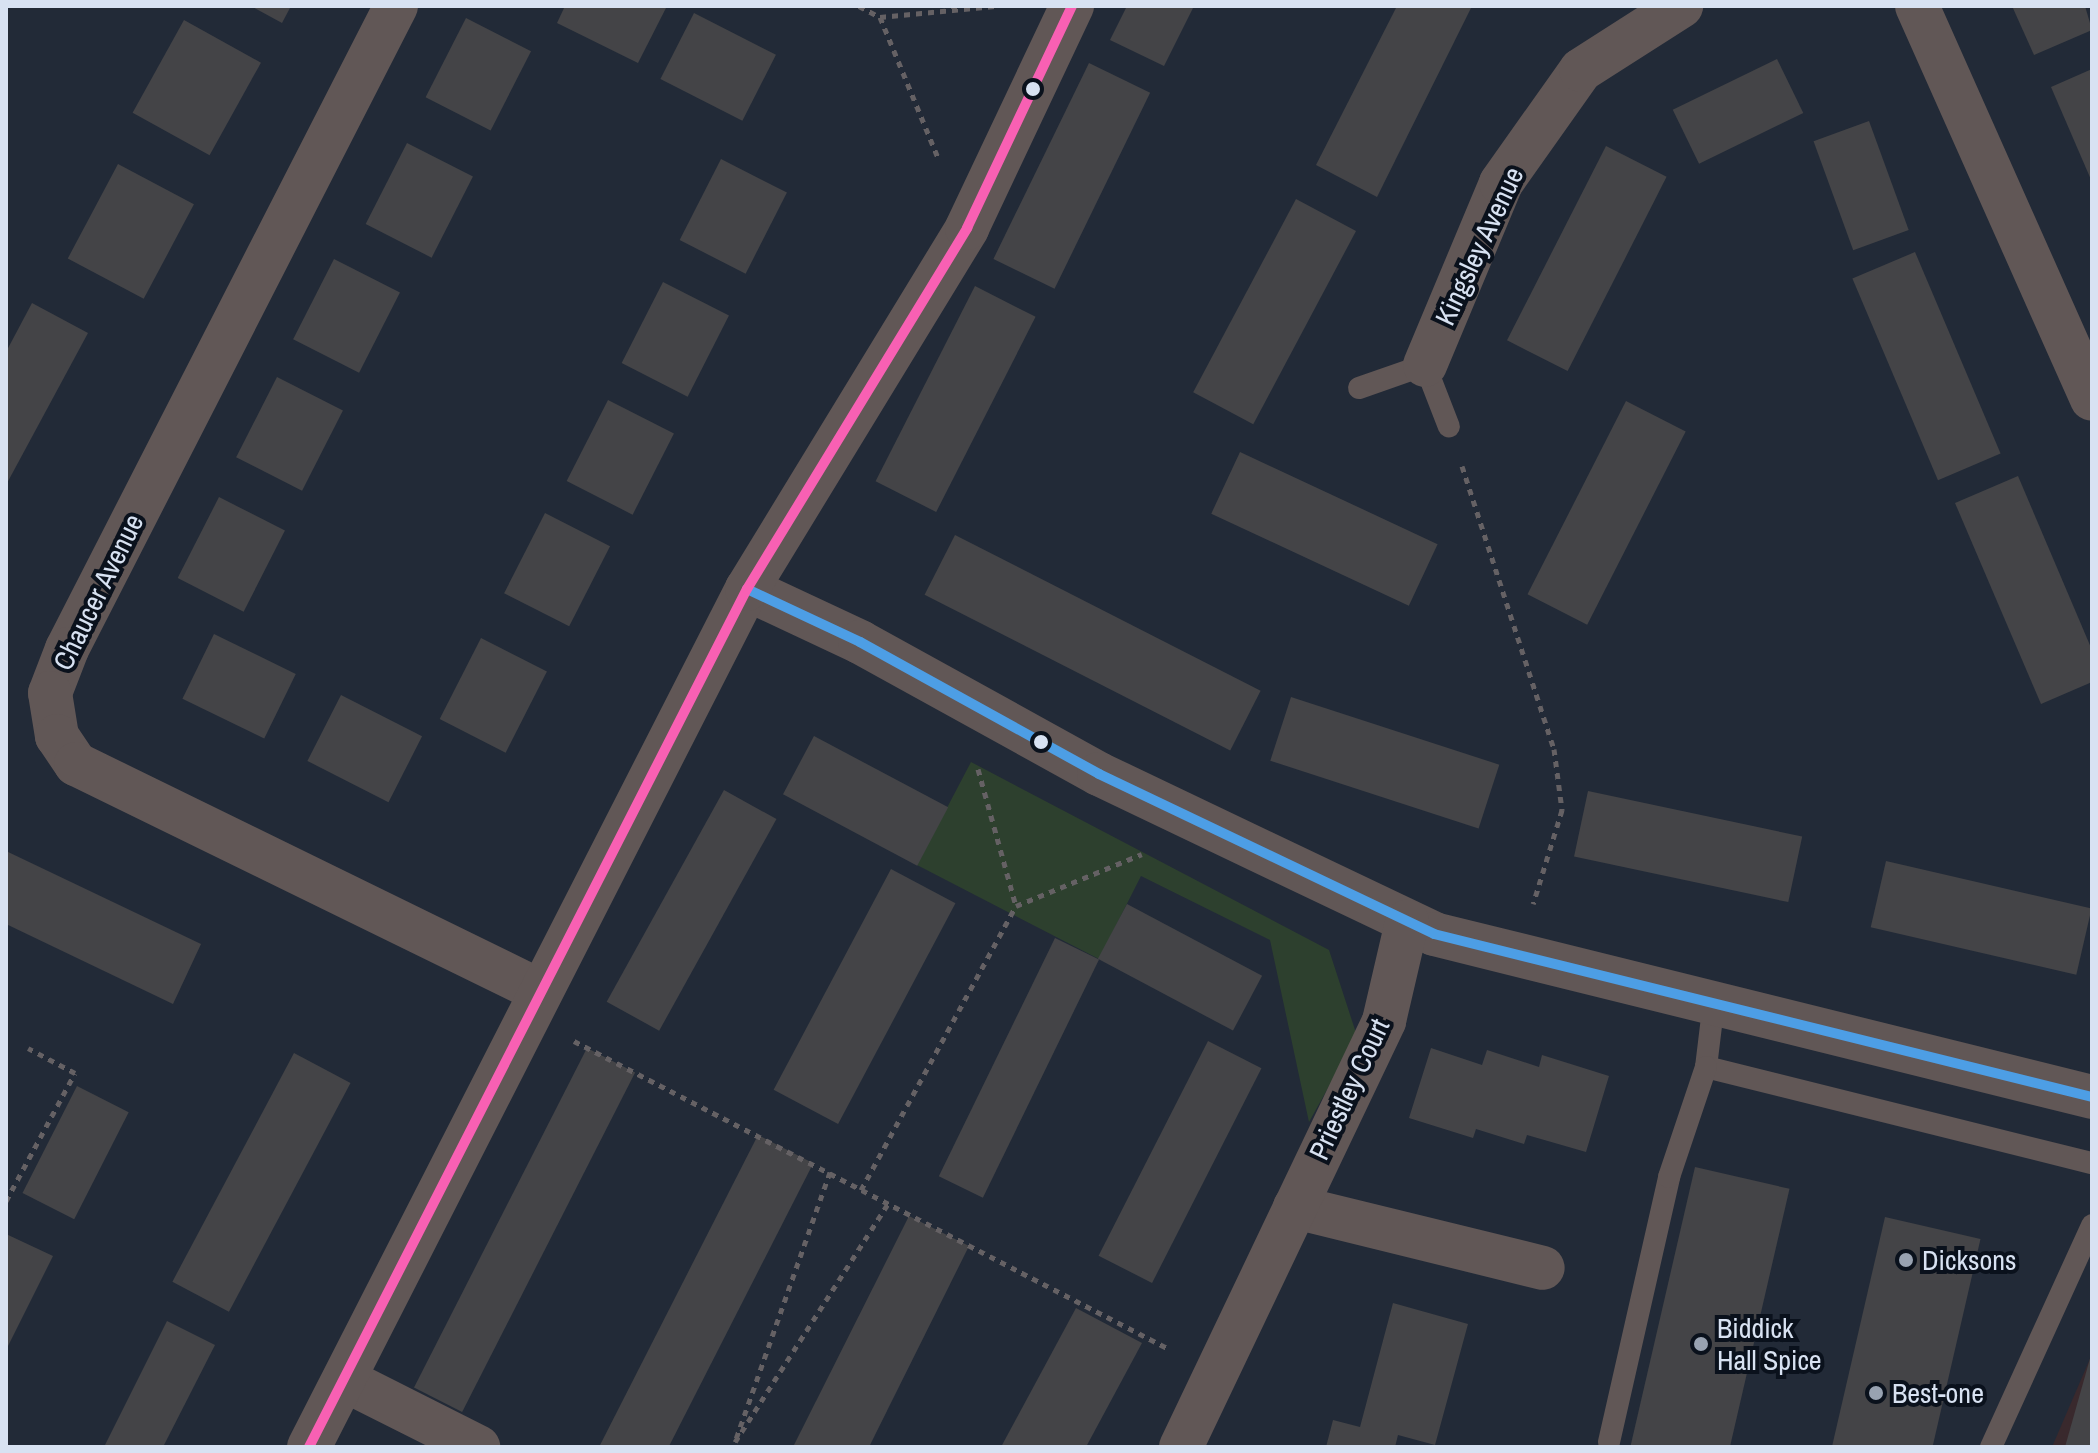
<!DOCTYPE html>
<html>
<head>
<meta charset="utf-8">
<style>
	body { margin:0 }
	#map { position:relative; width:2098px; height:1453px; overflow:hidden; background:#222a37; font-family:"Archivo Narrow",sans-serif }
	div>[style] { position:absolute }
	.education>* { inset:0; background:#39292d }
	.green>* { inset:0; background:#2d402e }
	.building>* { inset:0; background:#444447; transform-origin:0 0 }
	.path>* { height:5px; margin-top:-2.5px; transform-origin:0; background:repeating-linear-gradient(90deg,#656164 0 6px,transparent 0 12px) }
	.lane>* { height:22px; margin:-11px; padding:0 11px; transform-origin:11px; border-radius:11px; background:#615756 }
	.street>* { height:44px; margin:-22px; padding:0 22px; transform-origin:22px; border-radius:22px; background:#615756 }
	.bus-1>* { height:10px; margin:-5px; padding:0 5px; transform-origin:5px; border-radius:5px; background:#4d9ee5 }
	.bus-2>* { height:10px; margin:-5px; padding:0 5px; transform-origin:5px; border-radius:5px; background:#f860b3 }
	.dots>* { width:22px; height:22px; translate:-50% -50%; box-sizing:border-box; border:4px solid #0a111c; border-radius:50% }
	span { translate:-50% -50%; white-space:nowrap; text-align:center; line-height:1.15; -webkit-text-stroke:8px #0a111c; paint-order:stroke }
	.street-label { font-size:28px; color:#d8e2f2 }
	.poi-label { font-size:28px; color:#d8e2f2 }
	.left { translate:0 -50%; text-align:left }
	.frame { position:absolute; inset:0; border:8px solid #d8e2f2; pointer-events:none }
</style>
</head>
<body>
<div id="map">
	<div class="education">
		<i style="clip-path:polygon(2092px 1354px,2092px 1447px,2052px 1447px)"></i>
	</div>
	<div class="green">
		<i style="clip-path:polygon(971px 762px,1329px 950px,1357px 1036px,1309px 1122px,1270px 940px,1141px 876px,1099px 959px,917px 865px)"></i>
	</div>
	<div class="building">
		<i style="clip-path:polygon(251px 6px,291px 6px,282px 23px)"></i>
		<i style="clip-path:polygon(565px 6px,667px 6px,638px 63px,557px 23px)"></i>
		<i style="clip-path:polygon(1127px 6px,1194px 6px,1164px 66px,1110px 40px)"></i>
		<i style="clip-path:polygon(1397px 6px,1472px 6px,1377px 197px,1316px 165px)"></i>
		<i style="clip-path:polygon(2012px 6px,2085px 6px,2092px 30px,2034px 55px)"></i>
		<i style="left:694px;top:13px;width:92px;height:74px;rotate:27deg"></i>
		<i style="left:466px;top:18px;width:73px;height:89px;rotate:27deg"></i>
		<i style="left:184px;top:20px;width:88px;height:106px;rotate:29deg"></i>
		<i style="left:1777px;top:59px;width:60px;height:116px;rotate:64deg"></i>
		<i style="left:1089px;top:63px;width:68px;height:218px;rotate:26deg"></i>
		<i style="clip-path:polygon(2092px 69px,2092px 182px,2051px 87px)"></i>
		<i style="left:1869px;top:121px;width:116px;height:59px;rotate:70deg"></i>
		<i style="left:407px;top:143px;width:74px;height:91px;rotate:27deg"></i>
		<i style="left:1606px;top:146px;width:68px;height:218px;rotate:27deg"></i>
		<i style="left:721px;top:159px;width:74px;height:91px;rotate:27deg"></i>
		<i style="left:118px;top:164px;width:86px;height:107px;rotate:28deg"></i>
		<i style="left:1296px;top:199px;width:68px;height:219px;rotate:28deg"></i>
		<i style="left:1915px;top:252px;width:219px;height:68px;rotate:67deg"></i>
		<i style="left:334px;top:259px;width:74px;height:90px;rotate:27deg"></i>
		<i style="left:663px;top:282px;width:74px;height:91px;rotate:27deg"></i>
		<i style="left:975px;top:286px;width:68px;height:219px;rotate:27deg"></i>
		<i style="clip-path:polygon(32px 303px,88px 333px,6px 485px,6px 352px)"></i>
		<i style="left:277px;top:377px;width:74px;height:90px;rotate:27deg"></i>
		<i style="left:608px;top:400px;width:74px;height:91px;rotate:27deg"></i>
		<i style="left:1626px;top:401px;width:67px;height:217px;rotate:27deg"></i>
		<i style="left:1240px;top:452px;width:218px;height:68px;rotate:25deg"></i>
		<i style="clip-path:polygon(2018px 476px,2092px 650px,2092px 682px,2041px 704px,1955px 503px)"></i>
		<i style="left:219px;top:497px;width:74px;height:91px;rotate:27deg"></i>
		<i style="left:545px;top:513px;width:73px;height:90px;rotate:27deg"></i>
		<i style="left:955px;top:535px;width:343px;height:67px;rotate:27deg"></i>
		<i style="left:214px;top:634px;width:91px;height:72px;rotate:26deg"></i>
		<i style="left:481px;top:638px;width:74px;height:91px;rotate:27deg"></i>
		<i style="left:341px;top:695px;width:91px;height:74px;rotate:27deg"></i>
		<i style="left:1291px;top:697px;width:219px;height:67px;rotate:18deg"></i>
		<i style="left:814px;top:736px;width:152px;height:66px;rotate:28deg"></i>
		<i style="left:724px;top:790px;width:60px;height:242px;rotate:29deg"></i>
		<i style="left:1588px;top:791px;width:219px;height:67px;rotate:12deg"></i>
		<i style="clip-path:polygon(6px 851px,201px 944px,173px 1004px,6px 924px)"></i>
		<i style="left:1886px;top:861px;width:211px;height:68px;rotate:13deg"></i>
		<i style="left:891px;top:869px;width:73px;height:250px;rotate:28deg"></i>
		<i style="left:1127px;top:904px;width:153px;height:62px;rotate:28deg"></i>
		<i style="left:1055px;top:938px;width:49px;height:265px;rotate:26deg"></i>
		<i style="left:1208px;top:1041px;width:60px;height:241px;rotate:27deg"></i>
		<i style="left:587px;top:1048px;width:54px;height:381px;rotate:27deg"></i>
		<i style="clip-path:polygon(1431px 1048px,1482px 1065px,1487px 1050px,1539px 1067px,1542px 1055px,1609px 1076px,1586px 1152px,1527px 1135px,1524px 1144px,1476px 1129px,1473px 1138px,1409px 1118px)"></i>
		<i style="left:294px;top:1053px;width:64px;height:259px;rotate:28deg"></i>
		<i style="left:77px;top:1086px;width:58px;height:120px;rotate:27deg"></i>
		<i style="left:758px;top:1135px;width:62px;height:349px;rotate:27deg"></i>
		<i style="left:1695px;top:1167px;width:97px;height:288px;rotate:13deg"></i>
		<i style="clip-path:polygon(909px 1216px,969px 1246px,869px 1447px,793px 1447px)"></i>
		<i style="left:1885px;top:1217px;width:98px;height:236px;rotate:13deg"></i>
		<i style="clip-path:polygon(6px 1234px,53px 1256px,6px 1350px)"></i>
		<i style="clip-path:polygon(1393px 1303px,1468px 1324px,1435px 1445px,1398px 1435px,1395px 1447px,1326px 1447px,1333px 1420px,1360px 1427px)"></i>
		<i style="clip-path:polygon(1076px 1308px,1142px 1343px,1086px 1447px,1001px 1447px)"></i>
		<i style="clip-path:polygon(167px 1321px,215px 1345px,163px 1447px,104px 1447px)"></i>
		<i style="clip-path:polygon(2091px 1355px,2092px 1447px,2065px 1447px)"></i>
	</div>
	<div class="path">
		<i style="left:859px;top:6px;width:24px;rotate:28deg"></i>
		<i style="left:880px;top:17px;width:115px;rotate:-5.5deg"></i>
		<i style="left:880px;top:17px;width:155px;rotate:67.6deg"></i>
		<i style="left:1462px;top:466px;width:298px;rotate:72deg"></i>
		<i style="left:1554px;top:749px;width:62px;rotate:82.5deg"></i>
		<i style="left:1562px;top:810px;width:98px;rotate:107.1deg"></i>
		<i style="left:978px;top:769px;width:142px;rotate:74.5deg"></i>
		<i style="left:1016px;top:906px;width:136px;rotate:-22.4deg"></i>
		<i style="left:574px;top:1041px;width:670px;rotate:27.37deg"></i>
		<i style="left:830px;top:1172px;width:286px;rotate:109.4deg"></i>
		<i style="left:735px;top:1442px;width:283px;rotate:-57.3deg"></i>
		<i style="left:861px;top:1190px;width:324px;rotate:-61.4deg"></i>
		<i style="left:6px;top:1201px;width:145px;rotate:-61.7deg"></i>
		<i style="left:75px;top:1073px;width:53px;rotate:-152deg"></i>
	</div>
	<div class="lane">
		<i style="left:1359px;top:388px;width:70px;rotate:-19.2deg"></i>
		<i style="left:1425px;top:365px;width:66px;rotate:68.8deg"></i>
		<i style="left:1714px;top:1001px;width:66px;rotate:96.9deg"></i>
		<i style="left:1706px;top:1067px;width:398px;rotate:14deg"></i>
		<i style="left:1609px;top:1442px;width:272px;rotate:-77.2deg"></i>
		<i style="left:1669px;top:1177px;width:116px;rotate:-71.4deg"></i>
		<i style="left:1991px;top:1447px;width:244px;rotate:-65.5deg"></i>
	</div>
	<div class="street">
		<i style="left:396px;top:6px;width:722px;rotate:117.1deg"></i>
		<i style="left:67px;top:649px;width:47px;rotate:111.1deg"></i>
		<i style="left:50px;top:693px;width:44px;rotate:80.8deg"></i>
		<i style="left:57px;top:736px;width:34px;rotate:56deg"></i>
		<i style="left:76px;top:764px;width:517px;rotate:26.07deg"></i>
		<i style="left:1917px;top:6px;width:430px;rotate:66deg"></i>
		<i style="left:1425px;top:365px;width:197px;rotate:-67.3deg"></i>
		<i style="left:1501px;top:183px;width:138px;rotate:-54.7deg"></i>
		<i style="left:1581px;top:70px;width:119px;rotate:-32.6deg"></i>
		<i style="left:747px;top:589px;width:125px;rotate:25.1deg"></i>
		<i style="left:860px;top:642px;width:273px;rotate:28.9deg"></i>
		<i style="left:1099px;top:774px;width:371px;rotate:25.5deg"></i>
		<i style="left:1434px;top:934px;width:678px;rotate:13.91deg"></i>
		<i style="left:1295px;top:1207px;width:255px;rotate:13.8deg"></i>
		<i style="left:347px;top:1381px;width:147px;rotate:26.7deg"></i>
		<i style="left:309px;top:1447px;width:963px;rotate:-62.96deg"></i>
		<i style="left:747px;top:589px;width:423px;rotate:-58.6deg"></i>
		<i style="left:967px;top:228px;width:246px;rotate:-64.7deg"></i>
		<i style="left:1181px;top:1447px;width:472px;rotate:-64.5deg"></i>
		<i style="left:1384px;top:1021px;width:102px;rotate:-76.9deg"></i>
	</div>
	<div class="bus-1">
		<i style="left:747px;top:589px;width:125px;rotate:25.1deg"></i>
		<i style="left:860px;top:642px;width:273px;rotate:28.9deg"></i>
		<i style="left:1099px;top:774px;width:371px;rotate:25.5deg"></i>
		<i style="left:1434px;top:934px;width:678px;rotate:13.91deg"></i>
	</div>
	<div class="bus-2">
		<i style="left:309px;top:1447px;width:963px;rotate:-62.96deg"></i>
		<i style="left:747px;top:589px;width:423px;rotate:-58.6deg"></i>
		<i style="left:967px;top:228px;width:246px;rotate:-64.7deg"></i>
	</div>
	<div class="dots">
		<i style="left:1033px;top:89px;background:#d8e2f2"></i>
		<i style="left:1041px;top:742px;background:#d8e2f2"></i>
		<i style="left:1906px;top:1260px;background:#98a2b1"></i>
		<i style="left:1701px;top:1344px;background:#98a2b1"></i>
		<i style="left:1876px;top:1393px;background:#98a2b1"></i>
	</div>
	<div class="street-label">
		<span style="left:1479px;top:246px;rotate:-65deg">Kingsley Avenue</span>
		<span style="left:98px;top:592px;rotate:-64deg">Chaucer Avenue</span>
		<span style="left:1349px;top:1089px;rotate:-65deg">Priestley Court</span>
	</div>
	<div class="poi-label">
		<span class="left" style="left:1922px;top:1260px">Dicksons</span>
		<span class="left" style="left:1717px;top:1344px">Biddick<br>Hall Spice</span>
		<span class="left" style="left:1892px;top:1393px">Best-one</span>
	</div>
	<div class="frame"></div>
</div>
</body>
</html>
